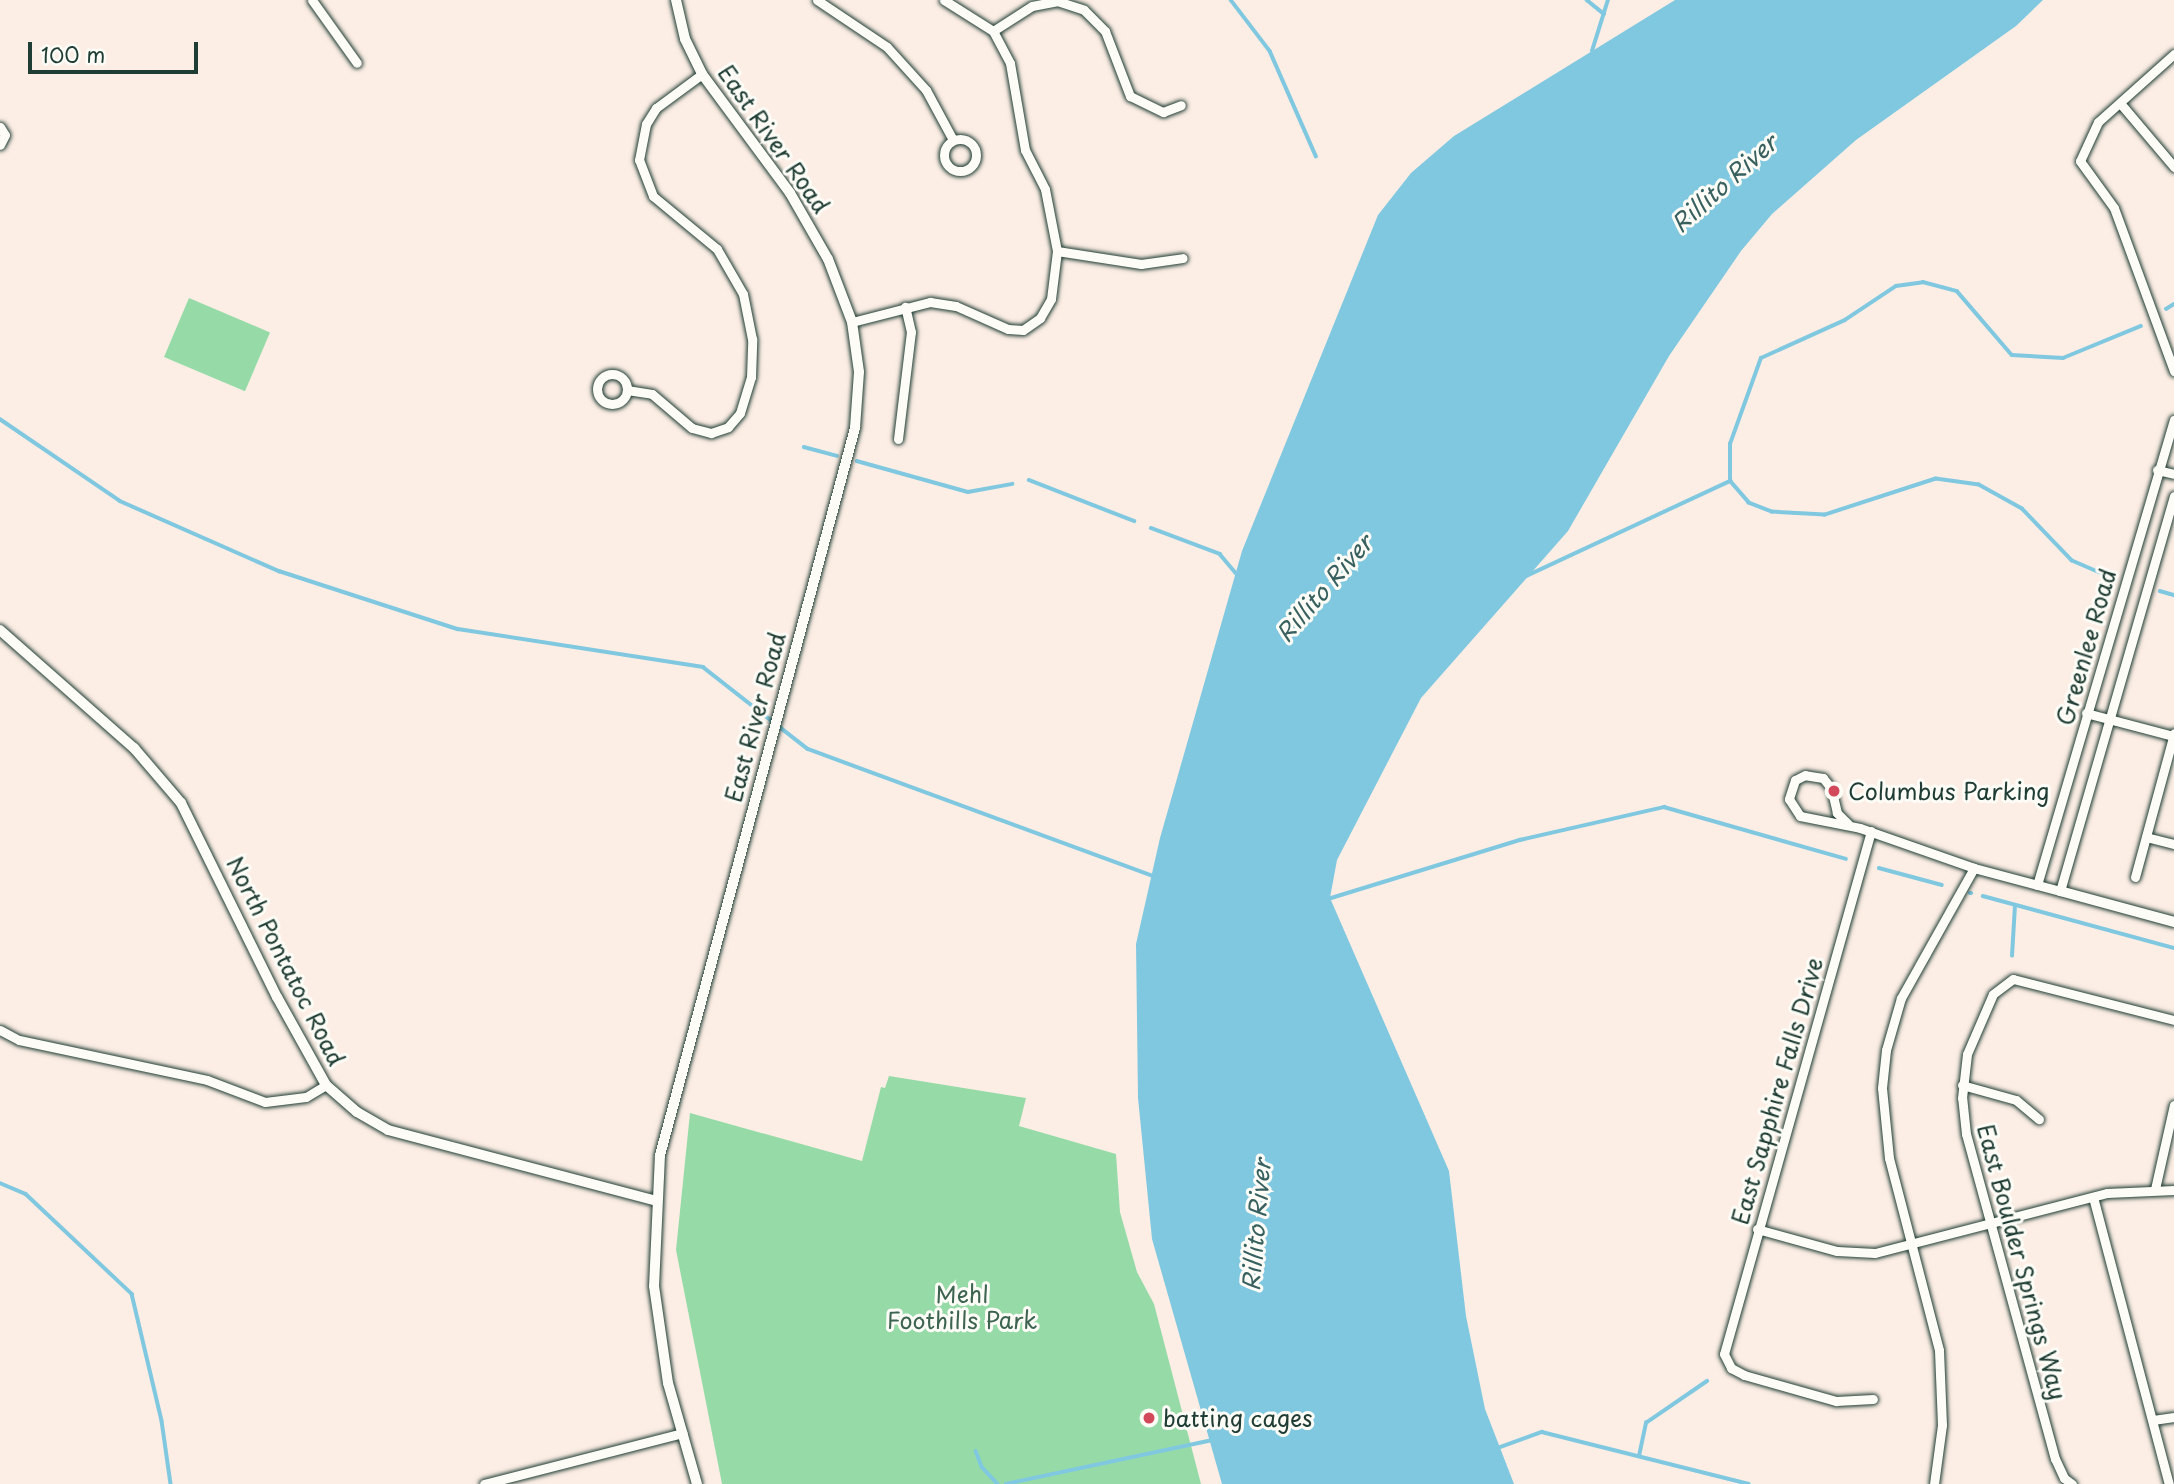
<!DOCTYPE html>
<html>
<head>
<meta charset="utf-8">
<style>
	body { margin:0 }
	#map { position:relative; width:2174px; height:1484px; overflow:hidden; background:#fceee5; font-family:"Playpen Sans",sans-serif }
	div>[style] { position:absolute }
	.green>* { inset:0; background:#96dba7; transform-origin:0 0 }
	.water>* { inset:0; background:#80c8e0 }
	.stream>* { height:3.5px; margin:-1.75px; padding:0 1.75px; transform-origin:1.75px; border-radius:1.75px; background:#80c8e0 }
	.roads { filter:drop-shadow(0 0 2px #1f3d34) drop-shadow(0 0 2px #1f3d34) }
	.minor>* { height:9px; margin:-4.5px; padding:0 4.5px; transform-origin:4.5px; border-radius:4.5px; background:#fdfcf7 }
	.minor>.ring { margin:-4.5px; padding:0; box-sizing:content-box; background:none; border:9px solid #fdfcf7; border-radius:50% }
	.tertiary>* { height:10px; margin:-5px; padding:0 5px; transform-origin:5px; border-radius:5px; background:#fdfcf7 }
	.dots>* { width:19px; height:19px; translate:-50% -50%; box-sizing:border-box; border:4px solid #fdfcf7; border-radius:50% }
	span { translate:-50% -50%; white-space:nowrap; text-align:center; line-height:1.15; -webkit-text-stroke:6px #fdfcf7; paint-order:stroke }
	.street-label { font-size:23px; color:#1f3d34 }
	.poi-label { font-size:23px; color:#1f3d34 }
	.left { translate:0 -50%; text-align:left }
	.park-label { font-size:23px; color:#3d6451 }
	.water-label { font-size:24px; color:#37605f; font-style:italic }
	.scale { position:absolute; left:28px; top:42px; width:170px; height:32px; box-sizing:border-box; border:4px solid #1f3d34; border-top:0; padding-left:9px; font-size:21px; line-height:24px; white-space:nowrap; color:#1f3d34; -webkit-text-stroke:5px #fdfcf7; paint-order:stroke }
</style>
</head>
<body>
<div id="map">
	<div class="green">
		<i style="left:189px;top:298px;width:88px;height:64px;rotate:23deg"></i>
		<i style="clip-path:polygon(889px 1076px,1026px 1098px,1019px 1126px,1116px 1154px,1120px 1212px,1137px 1272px,1154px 1304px,1201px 1484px,722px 1484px,676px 1250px,690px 1113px,862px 1161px,881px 1087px,885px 1088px)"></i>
	</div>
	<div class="water">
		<i style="clip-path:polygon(1675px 0,2043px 0,2016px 26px,1856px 140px,1772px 214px,1741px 251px,1669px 356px,1568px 531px,1421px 698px,1337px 860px,1330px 898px,1449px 1171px,1466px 1316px,1485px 1409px,1514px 1484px,1222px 1484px,1152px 1239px,1138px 1098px,1136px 944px,1160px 838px,1242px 551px,1378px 215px,1411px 173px,1454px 136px)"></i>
	</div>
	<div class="stream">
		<i style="left:1231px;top:0;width:64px;rotate:52.6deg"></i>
		<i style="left:1270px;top:51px;width:115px;rotate:66.3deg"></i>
		<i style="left:1587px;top:0;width:22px;rotate:39deg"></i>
		<i style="left:1592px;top:51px;width:53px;rotate:-72.6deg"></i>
		<i style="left:2166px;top:309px;width:9px;rotate:-32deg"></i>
		<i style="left:0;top:419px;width:145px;rotate:34.3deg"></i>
		<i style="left:120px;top:501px;width:174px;rotate:23.8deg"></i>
		<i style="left:279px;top:571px;width:188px;rotate:18deg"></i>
		<i style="left:458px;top:629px;width:248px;rotate:8.8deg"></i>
		<i style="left:703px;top:667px;width:133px;rotate:38deg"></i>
		<i style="left:808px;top:749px;width:370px;rotate:20.2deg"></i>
		<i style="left:804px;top:447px;width:34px;rotate:15deg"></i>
		<i style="left:857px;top:461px;width:115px;rotate:15.6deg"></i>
		<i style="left:968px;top:492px;width:45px;rotate:-10.3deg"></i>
		<i style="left:1029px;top:480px;width:113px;rotate:21.3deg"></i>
		<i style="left:1151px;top:528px;width:74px;rotate:20.6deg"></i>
		<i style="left:1220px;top:554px;width:26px;rotate:50deg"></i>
		<i style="left:1522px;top:578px;width:230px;rotate:-25deg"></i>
		<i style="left:2116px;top:580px;width:48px;rotate:-156.6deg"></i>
		<i style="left:2072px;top:561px;width:72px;rotate:-133.9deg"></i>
		<i style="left:2022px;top:509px;width:49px;rotate:-150.8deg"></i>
		<i style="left:1979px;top:485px;width:43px;rotate:-172.1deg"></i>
		<i style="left:1936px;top:479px;width:117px;rotate:162deg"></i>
		<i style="left:1825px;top:515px;width:53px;rotate:-176.8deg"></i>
		<i style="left:1772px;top:512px;width:25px;rotate:-159deg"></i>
		<i style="left:1749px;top:503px;width:29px;rotate:-131deg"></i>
		<i style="left:1730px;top:481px;width:37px;rotate:-90deg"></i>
		<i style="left:1730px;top:444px;width:91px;rotate:-70.2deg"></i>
		<i style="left:1761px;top:358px;width:92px;rotate:-24.3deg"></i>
		<i style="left:1845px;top:320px;width:61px;rotate:-33.7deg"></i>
		<i style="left:1896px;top:286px;width:27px;rotate:-8deg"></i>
		<i style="left:1923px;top:282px;width:35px;rotate:15deg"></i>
		<i style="left:1957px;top:291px;width:84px;rotate:49.3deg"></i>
		<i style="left:2012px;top:355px;width:51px;rotate:3.4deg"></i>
		<i style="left:2063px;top:358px;width:84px;rotate:-22.3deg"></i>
		<i style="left:2160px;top:591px;width:15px;rotate:16deg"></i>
		<i style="left:1879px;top:868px;width:65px;rotate:15.1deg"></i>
		<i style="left:1970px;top:893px;width:1px"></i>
		<i style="left:1983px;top:896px;width:198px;rotate:15.2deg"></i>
		<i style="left:1328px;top:899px;width:201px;rotate:-17.1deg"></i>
		<i style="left:1520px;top:840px;width:148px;rotate:-12.9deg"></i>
		<i style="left:1664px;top:807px;width:189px;rotate:15.9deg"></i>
		<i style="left:2012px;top:956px;width:50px;rotate:-86.6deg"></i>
		<i style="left:0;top:1183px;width:28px;rotate:23deg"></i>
		<i style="left:26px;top:1194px;width:146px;rotate:43.3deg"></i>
		<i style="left:132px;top:1294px;width:130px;rotate:76.7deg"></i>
		<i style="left:162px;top:1421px;width:64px;rotate:81.9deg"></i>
		<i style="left:1498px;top:1448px;width:47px;rotate:-20deg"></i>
		<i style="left:1542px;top:1432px;width:213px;rotate:14.1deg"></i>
		<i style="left:976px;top:1451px;width:17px;rotate:69deg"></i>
		<i style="left:982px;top:1467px;width:23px;rotate:47deg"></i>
		<i style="left:1639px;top:1456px;width:34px;rotate:-78deg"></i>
		<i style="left:1646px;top:1423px;width:74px;rotate:-34.5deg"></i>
		<i style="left:1006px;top:1484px;width:212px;rotate:-12deg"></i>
	</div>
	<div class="roads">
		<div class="minor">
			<i style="left:312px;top:0;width:77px;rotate:54.5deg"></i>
			<i style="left:817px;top:0;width:84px;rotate:33.9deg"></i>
			<i style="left:887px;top:47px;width:58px;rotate:47.8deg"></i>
			<i style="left:926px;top:90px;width:57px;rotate:61.6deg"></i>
			<i style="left:993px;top:31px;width:46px;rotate:-32.7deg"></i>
			<i style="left:1032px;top:6px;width:25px;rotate:-11deg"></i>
			<i style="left:1057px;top:1px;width:28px;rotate:18deg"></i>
			<i style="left:1084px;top:10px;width:30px;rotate:45deg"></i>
			<i style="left:1105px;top:31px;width:70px;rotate:69deg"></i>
			<i style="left:1130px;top:96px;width:37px;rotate:26deg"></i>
			<i style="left:1163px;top:112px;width:19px;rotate:-21deg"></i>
			<i style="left:2174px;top:54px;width:102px;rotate:138.2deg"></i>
			<i style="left:2098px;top:122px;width:43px;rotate:114.8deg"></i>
			<i style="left:2080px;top:161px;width:58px;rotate:54.1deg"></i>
			<i style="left:2114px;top:208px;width:174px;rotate:69.8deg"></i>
			<i style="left:2120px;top:103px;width:84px;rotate:49.8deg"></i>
			<i style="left:0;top:127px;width:9px;rotate:58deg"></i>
			<i style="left:5px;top:135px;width:11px;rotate:117deg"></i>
			<i class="ring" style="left:944px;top:139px;width:23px;height:23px"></i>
			<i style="left:1057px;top:251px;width:85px;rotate:8.8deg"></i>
			<i style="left:1141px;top:264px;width:42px;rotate:-8.1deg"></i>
			<i style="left:852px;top:322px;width:81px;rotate:-14.4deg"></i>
			<i style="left:930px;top:302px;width:26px;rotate:9deg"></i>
			<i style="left:956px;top:306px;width:57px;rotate:23.9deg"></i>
			<i style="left:1008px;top:329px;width:15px;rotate:4deg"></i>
			<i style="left:1023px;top:330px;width:21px;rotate:-35deg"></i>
			<i style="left:1040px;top:318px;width:22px;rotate:-60deg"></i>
			<i style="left:1051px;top:299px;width:48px;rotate:-82.9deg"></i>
			<i style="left:1057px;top:251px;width:63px;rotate:-101deg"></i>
			<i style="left:1045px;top:189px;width:44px;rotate:-117.1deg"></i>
			<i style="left:1025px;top:150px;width:88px;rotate:-99.8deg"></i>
			<i style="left:1010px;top:63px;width:36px;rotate:-118deg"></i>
			<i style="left:993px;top:31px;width:58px;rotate:-147.7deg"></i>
			<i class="ring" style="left:597px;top:374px;width:21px;height:21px"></i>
			<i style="left:627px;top:390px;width:25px;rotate:9deg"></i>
			<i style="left:652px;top:394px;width:52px;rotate:40.4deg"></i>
			<i style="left:692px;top:428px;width:20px;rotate:15deg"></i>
			<i style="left:711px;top:433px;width:18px;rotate:-19deg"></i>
			<i style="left:728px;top:427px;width:18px;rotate:-49deg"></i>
			<i style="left:740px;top:413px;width:38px;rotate:-73deg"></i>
			<i style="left:751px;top:377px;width:38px;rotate:-88deg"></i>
			<i style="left:752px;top:339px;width:46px;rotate:-101.3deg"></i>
			<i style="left:743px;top:294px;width:52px;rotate:-120deg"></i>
			<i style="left:717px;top:249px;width:83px;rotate:-140.4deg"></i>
			<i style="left:653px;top:196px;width:39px;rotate:-111deg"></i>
			<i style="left:639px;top:160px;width:37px;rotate:-79deg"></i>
			<i style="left:646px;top:124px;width:19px;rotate:-58deg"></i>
			<i style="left:656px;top:108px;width:57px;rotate:-36.5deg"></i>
			<i style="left:898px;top:439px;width:108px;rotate:-83.1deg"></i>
			<i style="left:911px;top:332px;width:26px;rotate:-103deg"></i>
			<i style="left:2157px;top:470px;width:17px;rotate:13deg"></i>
			<i style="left:2086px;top:713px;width:90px;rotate:14.8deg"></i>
			<i style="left:1848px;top:824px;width:16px;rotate:-135deg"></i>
			<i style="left:1837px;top:813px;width:26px;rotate:-103deg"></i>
			<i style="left:1831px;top:788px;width:13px;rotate:-129deg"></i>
			<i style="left:1823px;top:778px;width:18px;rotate:-171deg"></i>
			<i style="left:1805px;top:775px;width:11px;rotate:153deg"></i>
			<i style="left:1795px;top:780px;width:20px;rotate:108deg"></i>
			<i style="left:1789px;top:799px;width:20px;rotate:57deg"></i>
			<i style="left:1800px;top:816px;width:61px;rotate:11.3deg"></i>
			<i style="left:1860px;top:828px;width:121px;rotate:19.3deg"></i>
			<i style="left:1974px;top:868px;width:89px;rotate:15deg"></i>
			<i style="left:2060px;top:891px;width:411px;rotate:-73.9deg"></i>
			<i style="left:1871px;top:831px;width:543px;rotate:105.7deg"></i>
			<i style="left:1724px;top:1354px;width:16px;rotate:63deg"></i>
			<i style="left:1731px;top:1368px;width:15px;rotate:28deg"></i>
			<i style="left:1744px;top:1375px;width:96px;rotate:15.8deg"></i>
			<i style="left:1836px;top:1401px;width:37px;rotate:-3deg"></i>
			<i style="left:2146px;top:837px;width:29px;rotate:14deg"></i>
			<i style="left:2135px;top:877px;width:149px;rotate:-74.8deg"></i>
			<i style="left:2037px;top:885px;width:485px;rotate:-73.6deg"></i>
			<i style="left:0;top:1030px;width:21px;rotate:28deg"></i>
			<i style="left:19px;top:1040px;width:192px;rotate:12deg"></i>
			<i style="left:207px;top:1080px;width:62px;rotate:20.8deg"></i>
			<i style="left:265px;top:1102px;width:41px;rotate:-7deg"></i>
			<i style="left:306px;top:1097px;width:23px;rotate:-31deg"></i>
			<i style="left:1962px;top:1085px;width:56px;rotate:15.5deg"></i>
			<i style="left:2016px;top:1100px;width:30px;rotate:40deg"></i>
			<i style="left:2155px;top:1189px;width:86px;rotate:-77.3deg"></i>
			<i style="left:2093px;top:1197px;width:297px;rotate:75.2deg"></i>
			<i style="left:1757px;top:1229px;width:83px;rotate:15.4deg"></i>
			<i style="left:1837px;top:1251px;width:38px;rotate:3deg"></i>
			<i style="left:1875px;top:1253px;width:240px;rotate:-14.5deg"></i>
			<i style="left:2107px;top:1193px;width:67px;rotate:-2.6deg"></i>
			<i style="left:2153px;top:1420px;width:21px;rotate:-8deg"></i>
			<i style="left:484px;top:1484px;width:205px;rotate:-14.4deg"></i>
			<i style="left:1934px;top:1484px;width:60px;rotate:-82.3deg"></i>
			<i style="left:1942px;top:1425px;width:75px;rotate:-92.3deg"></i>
			<i style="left:1939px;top:1350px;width:198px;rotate:-104.6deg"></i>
			<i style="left:1889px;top:1158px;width:70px;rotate:-95.7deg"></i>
			<i style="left:1882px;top:1088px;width:38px;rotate:-84deg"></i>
			<i style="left:1886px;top:1050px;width:54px;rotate:-73.9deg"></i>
			<i style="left:1901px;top:998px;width:149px;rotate:-60.7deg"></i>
			<i style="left:2072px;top:1484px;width:10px;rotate:-143deg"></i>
			<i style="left:2064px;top:1478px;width:21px;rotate:-115deg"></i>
			<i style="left:2055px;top:1459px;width:337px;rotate:-105.3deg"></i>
			<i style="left:1966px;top:1134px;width:36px;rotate:-96deg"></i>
			<i style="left:1962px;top:1098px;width:44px;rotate:-83.5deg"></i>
			<i style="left:1967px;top:1054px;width:65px;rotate:-66.6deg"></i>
			<i style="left:1993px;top:994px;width:25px;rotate:-37deg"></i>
			<i style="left:2013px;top:979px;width:166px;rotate:14.3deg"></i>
		</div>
		<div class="tertiary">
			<i style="left:676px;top:0;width:40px;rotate:77deg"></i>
			<i style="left:685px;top:39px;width:39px;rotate:64deg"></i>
			<i style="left:702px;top:74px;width:148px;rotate:53.5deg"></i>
			<i style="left:790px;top:193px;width:76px;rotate:60.1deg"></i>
			<i style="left:828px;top:259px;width:67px;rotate:69.1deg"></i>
			<i style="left:852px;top:322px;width:50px;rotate:82deg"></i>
			<i style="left:859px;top:372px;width:56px;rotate:94.1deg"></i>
			<i style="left:855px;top:428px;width:753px;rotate:105.01deg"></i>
			<i style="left:660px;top:1155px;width:131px;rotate:92.6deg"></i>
			<i style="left:654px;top:1286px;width:98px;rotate:81.8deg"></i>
			<i style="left:668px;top:1383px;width:105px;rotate:74deg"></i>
			<i style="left:0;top:630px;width:179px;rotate:41.4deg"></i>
			<i style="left:134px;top:748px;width:72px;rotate:49.5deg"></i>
			<i style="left:181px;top:803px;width:216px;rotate:63.7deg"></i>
			<i style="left:277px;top:997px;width:101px;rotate:60.9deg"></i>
			<i style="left:326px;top:1085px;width:41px;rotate:41.1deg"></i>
			<i style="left:357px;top:1112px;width:36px;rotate:30deg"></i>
			<i style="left:388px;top:1130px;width:277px;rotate:14.8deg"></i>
			<i style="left:2060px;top:891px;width:118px;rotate:15.2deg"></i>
		</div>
	</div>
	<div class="dots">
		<i style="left:1834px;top:791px;background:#d1495b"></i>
		<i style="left:1149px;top:1418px;background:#d1495b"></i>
	</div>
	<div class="street-label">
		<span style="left:774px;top:139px;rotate:55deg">East River Road</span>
		<span style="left:2086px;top:647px;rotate:-74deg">Greenlee Road</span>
		<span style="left:755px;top:717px;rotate:-75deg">East River Road</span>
		<span style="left:286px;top:961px;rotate:63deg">North Pontatoc Road</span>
		<span style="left:1777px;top:1091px;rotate:-74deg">East Sapphire Falls Drive</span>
		<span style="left:2022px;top:1262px;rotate:75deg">East Boulder Springs Way</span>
	</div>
	<div class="poi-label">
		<span class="left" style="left:1848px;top:791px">Columbus Parking</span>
		<span class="left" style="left:1163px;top:1418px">batting cages</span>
	</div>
	<div class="park-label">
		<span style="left:962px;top:1307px">Mehl<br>Foothills Park</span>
	</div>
	<div class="water-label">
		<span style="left:1724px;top:183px;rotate:-42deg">Rillito River</span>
		<span style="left:1324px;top:588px;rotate:-49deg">Rillito River</span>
		<span style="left:1256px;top:1225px;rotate:-85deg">Rillito River</span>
	</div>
	<div class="scale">100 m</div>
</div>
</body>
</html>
